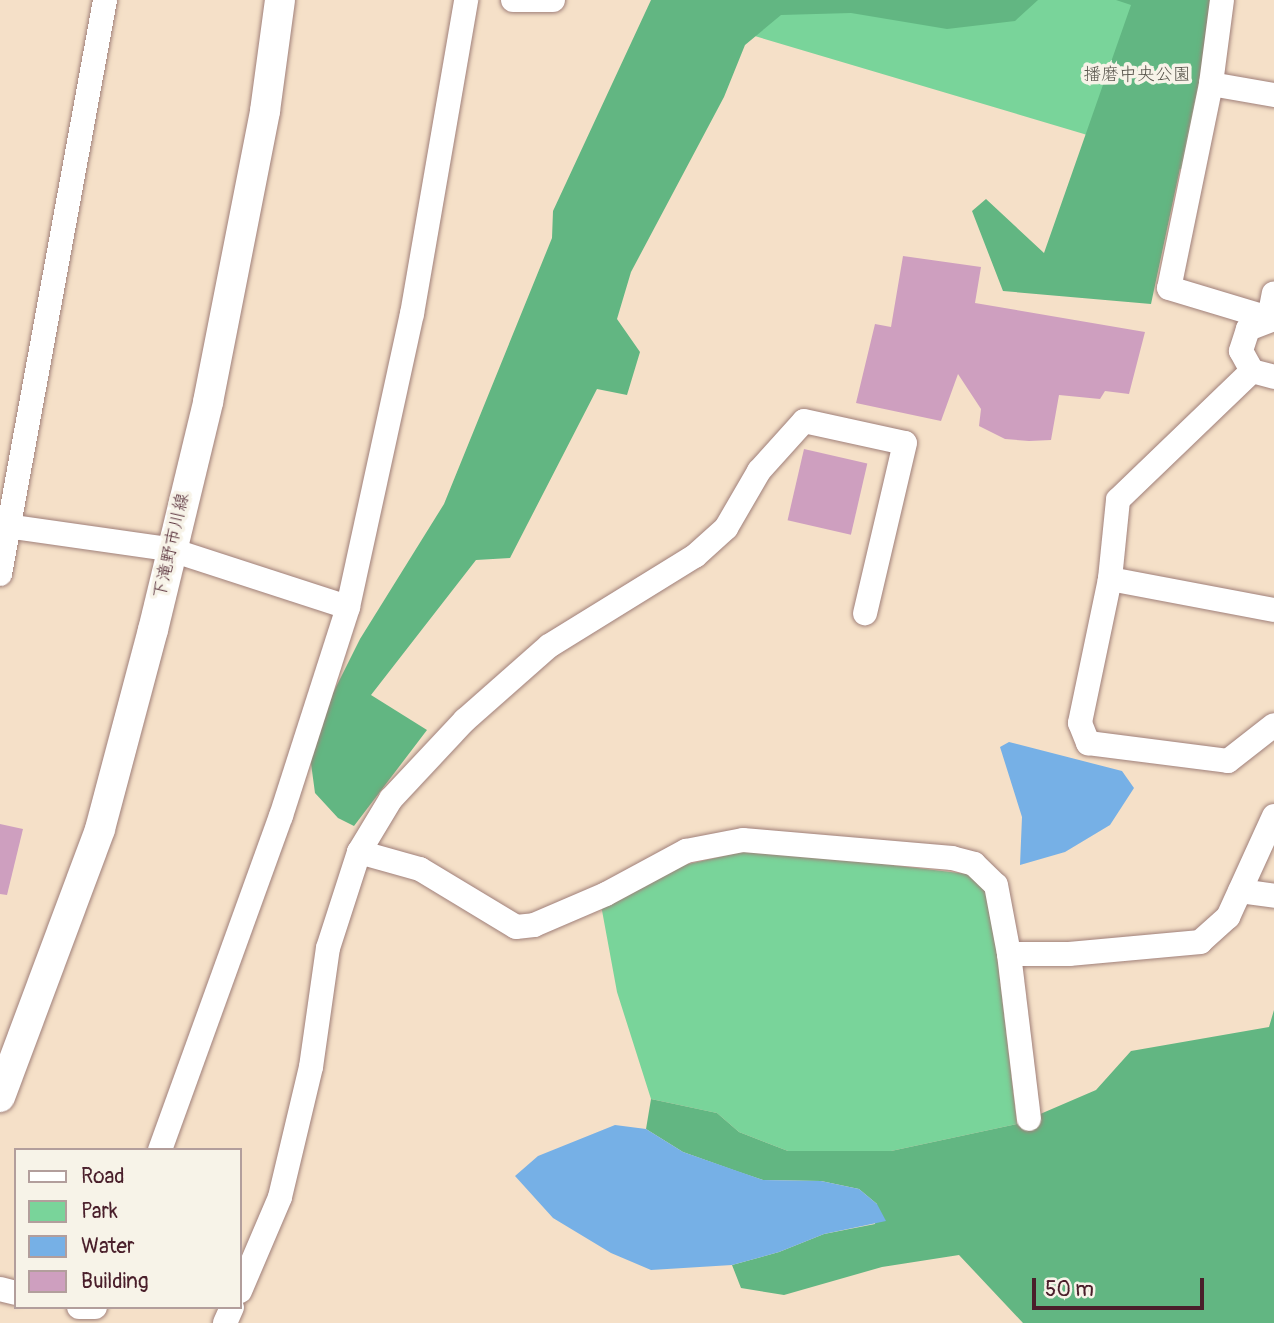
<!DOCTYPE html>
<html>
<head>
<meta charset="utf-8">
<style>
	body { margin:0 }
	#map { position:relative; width:1274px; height:1323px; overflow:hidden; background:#f5e0c8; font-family:Pangolin,"Klee One",sans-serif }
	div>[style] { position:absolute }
	.green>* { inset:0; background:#79d49a }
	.forest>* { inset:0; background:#62b682 }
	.water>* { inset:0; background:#76b0e6 }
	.building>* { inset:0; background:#ce9fbf; transform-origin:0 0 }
	.roads { filter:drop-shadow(0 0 2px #a0807a) drop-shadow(0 0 2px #a0807a) }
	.minor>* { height:24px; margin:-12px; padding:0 12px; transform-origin:12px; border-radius:12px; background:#fff }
	.major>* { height:30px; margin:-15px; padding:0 15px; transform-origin:15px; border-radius:15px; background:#fff }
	span { translate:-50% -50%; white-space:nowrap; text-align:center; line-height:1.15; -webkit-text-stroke:7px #f7f3e8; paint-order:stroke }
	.park-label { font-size:18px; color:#58554c }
	.street-label { font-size:18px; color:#4a1f2b }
	.legend { position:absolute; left:14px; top:1148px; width:228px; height:161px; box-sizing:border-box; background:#f7f3e8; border:2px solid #b29e9c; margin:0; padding:9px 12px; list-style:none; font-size:21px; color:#4a1f2b }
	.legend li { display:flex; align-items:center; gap:14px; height:35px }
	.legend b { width:35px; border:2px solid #b29e9c }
	.scale { position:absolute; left:1032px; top:1278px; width:172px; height:32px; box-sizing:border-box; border:4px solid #4a1f2b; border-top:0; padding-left:9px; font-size:21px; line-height:24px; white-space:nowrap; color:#4a1f2b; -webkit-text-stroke:5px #f7f3e8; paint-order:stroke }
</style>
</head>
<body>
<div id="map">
	<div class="green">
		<i style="clip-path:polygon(672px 0,1222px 0,1191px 173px,1084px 134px,711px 23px)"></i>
		<i style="clip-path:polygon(755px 849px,976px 875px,989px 886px,1017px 1124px,891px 1151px,788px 1151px,739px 1132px,717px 1113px,651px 1099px,617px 992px,601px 905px,675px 867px)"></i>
	</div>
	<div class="forest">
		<i style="clip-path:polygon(651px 0,1038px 0,1015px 21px,947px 29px,851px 13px,781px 15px,745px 45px,724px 97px,631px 272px,617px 319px,640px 352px,627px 395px,597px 389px,510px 558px,476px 560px,371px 695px,427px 730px,354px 826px,338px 818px,315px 793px,310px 756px,319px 721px,360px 639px,444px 504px,552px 238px,553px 211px)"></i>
		<i style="clip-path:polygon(1116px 0,1216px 0,1151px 304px,1003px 291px,972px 211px,986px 199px,1044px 253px,1131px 5px)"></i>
		<i style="clip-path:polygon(1274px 1010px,1274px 1323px,1023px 1323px,959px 1255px,882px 1267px,784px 1295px,741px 1288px,732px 1265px,779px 1252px,824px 1234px,875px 1224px,877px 1204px,859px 1189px,821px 1181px,763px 1180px,739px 1172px,683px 1152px,646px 1129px,651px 1099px,717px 1113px,739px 1132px,788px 1151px,891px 1151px,1017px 1124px,1096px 1090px,1131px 1051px,1269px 1027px)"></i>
	</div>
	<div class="water">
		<i style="clip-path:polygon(1009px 742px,1122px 771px,1134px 788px,1110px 825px,1065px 852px,1020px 865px,1022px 817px,1000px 747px)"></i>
		<i style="clip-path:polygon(615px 1125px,646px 1129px,683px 1152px,763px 1180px,821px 1181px,859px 1189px,877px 1204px,886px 1221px,824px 1234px,779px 1252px,732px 1265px,651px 1270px,611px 1253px,553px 1218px,515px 1176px,538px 1156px)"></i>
	</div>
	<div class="building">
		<i style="clip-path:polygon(903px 256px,981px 267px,975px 303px,1145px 332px,1129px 394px,1105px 391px,1100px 399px,1059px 395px,1051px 440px,1029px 441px,1005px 439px,979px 426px,981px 409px,958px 374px,941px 421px,856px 403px,875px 324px,891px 327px)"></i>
		<i style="left:804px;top:449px;width:65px;height:73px;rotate:13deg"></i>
		<i style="clip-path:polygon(0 824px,23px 829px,7px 895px,0 894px)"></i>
	</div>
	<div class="roads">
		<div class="minor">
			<i style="left:513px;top:0;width:40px"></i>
			<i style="left:1222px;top:0;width:85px;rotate:97.5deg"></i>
			<i style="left:1211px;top:84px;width:64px;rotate:9.9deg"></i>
			<i style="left:1211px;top:84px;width:208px;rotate:101.6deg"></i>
			<i style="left:1169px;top:288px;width:104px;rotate:16.7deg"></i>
			<i style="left:1269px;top:318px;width:25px;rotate:-79deg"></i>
			<i style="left:1274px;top:319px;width:28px;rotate:159deg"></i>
			<i style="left:1248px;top:329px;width:23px;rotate:108deg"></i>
			<i style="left:1241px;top:351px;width:23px;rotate:61deg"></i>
			<i style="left:1252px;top:371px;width:23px;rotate:15deg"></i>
			<i style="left:1252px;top:371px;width:186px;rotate:136.1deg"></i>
			<i style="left:1118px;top:500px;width:79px;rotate:95.8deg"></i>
			<i style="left:1110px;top:579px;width:167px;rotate:10.7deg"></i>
			<i style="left:0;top:525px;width:171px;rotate:8.1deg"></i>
			<i style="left:169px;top:549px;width:188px;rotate:18deg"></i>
			<i style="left:0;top:574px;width:584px;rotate:-79.63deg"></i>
			<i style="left:1110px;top:579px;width:147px;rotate:101.8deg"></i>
			<i style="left:1080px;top:723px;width:22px;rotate:68deg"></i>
			<i style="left:1088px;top:743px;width:141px;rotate:7.3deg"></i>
			<i style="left:1228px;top:761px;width:58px;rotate:-38deg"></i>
			<i style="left:359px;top:852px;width:63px;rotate:15.6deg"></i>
			<i style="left:420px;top:869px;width:112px;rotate:31.1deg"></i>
			<i style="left:516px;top:927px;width:18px;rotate:-6deg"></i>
			<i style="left:534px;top:925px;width:78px;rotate:-23.3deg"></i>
			<i style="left:606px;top:894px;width:91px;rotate:-28.3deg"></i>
			<i style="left:686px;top:851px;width:58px;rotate:-10.9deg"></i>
			<i style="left:743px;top:840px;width:210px;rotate:4.9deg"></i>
			<i style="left:952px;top:858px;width:23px;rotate:15deg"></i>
			<i style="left:974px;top:864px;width:30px;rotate:44deg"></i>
			<i style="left:996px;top:885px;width:70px;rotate:79.3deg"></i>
			<i style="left:1009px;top:954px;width:60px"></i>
			<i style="left:1069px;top:954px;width:132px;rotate:-5.2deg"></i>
			<i style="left:1200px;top:942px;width:38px;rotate:-42deg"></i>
			<i style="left:1228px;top:917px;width:111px;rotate:-65.5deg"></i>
			<i style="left:1240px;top:891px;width:34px;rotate:8deg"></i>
			<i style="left:1009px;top:954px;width:166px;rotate:83.1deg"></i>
			<i style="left:160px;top:1150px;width:355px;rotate:-70.1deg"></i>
			<i style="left:281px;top:816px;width:219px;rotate:-72.2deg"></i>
			<i style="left:348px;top:607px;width:300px;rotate:-77.7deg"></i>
			<i style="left:412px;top:314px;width:319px;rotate:-80.2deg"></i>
			<i style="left:0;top:1289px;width:16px;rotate:14deg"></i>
			<i style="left:240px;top:1291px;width:102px;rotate:-66.9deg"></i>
			<i style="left:280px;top:1197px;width:134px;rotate:-76.6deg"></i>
			<i style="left:311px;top:1067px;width:120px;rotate:-81.9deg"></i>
			<i style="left:328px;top:948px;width:101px;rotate:-72.1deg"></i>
			<i style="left:359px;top:852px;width:62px;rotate:-58.9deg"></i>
			<i style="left:391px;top:799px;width:108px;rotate:-46.9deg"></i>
			<i style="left:465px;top:720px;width:112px;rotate:-41.4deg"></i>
			<i style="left:549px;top:646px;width:172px;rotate:-31.7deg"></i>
			<i style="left:695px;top:556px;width:42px;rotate:-42.1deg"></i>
			<i style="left:726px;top:528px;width:66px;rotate:-59.9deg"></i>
			<i style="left:759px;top:471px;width:67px;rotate:-48deg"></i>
			<i style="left:804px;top:421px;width:103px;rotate:12.3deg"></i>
			<i style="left:905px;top:443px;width:175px;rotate:103.2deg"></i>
			<i style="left:79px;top:1307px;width:16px"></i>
			<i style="left:225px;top:1323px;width:17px;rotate:-66deg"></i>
		</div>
		<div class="major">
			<i style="left:0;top:1097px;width:286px;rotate:-69.5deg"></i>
			<i style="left:100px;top:829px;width:206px;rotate:-75.1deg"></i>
			<i style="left:153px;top:630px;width:235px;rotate:-76.4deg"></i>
			<i style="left:208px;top:402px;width:297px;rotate:-78.9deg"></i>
			<i style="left:265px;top:111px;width:112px;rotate:-82.3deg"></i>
		</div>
	</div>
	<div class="park-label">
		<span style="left:1137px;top:75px">播磨中央公園</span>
	</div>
	<div class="street-label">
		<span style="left:172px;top:546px;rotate:-77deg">下滝野市川線</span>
	</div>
	<ul class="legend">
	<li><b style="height:9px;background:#fff"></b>Road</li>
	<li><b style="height:19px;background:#79d49a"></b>Park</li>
	<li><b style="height:19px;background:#76b0e6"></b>Water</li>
	<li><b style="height:19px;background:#ce9fbf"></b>Building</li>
	</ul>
	<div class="scale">50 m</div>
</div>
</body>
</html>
